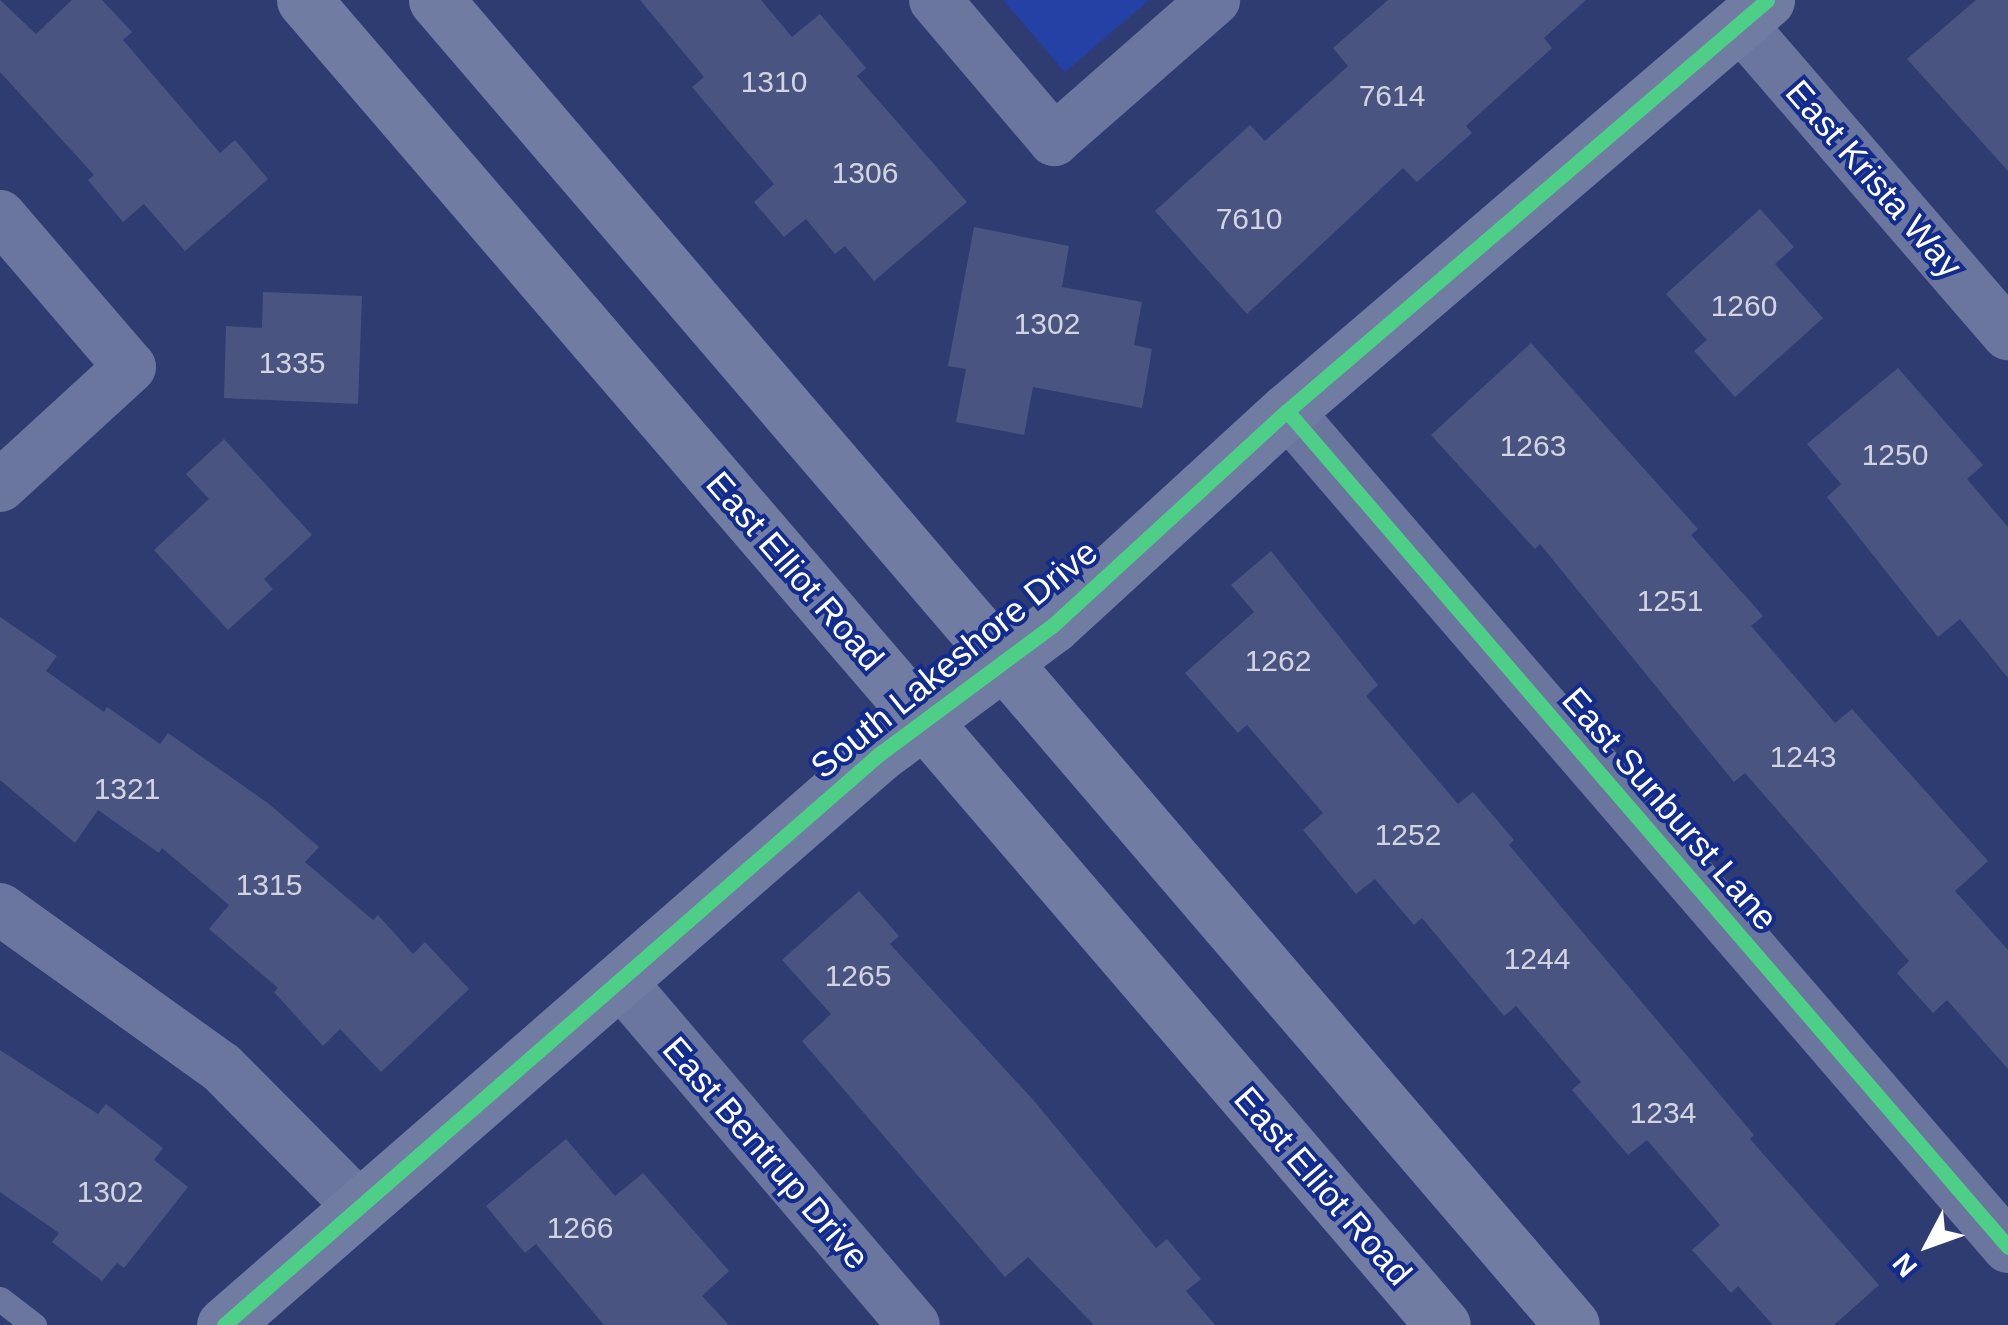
<!DOCTYPE html>
<html>
<head>
<meta charset="utf-8">
<style>
	body { margin:0 }
	#map { position:relative; width:2008px; height:1325px; overflow:hidden; background:#2e3c72; font-family:Helvetica,sans-serif }
	div>[style] { position:absolute }
	.green>* { inset:0; background:#2441a6 }
	.building>* { inset:0; background:#495580 }
	.lane>* { height:25px; margin:-12.5px; padding:0 12.5px; transform-origin:12.5px; border-radius:12.5px; background:#6a769e }
	.street>* { height:52px; margin:-26px; padding:0 26px; transform-origin:26px; border-radius:26px; background:#6a769e }
	.secondary>* { height:55px; margin:-27.5px; padding:0 27.5px; transform-origin:27.5px; border-radius:27.5px; background:#717ca2 }
	.cycleway>* { height:15px; margin:-7.5px; padding:0 7.5px; transform-origin:7.5px; border-radius:7.5px; background:#4dcf88 }
	span { translate:-50% -50%; white-space:nowrap; text-align:center; line-height:1.15; -webkit-text-stroke:8px #112b8f; paint-order:stroke }
	.number-label { font-size:30px; color:#d2d4df }
	.number-label span { -webkit-text-stroke-width:0 }
	.street-label { font-size:35px; color:#fff }
	.north { position:absolute; left:1878px; top:1195px; width:100px; height:100px; -webkit-text-stroke:8px #112b8f; paint-order:stroke; rotate:229deg; font-size:28px; font-weight:700; line-height:40px; text-align:center; color:#fff }
	.north::after { content:''; display:block; margin:auto; width:35px; height:45px; background:#fff; clip-path:polygon(50% 0,100% 100%,50% 72%,0 100%) }
</style>
</head>
<body>
<div id="map">
	<div class="green">
		<i style="clip-path:polygon(1003px 0,1149px 0,1065px 72px)"></i>
	</div>
	<div class="building">
		<i style="clip-path:polygon(0 0,36px 34px,72px 0,102px 0,132px 32px,123px 40px,220px 153px,235px 140px,268px 179px,185px 251px,144px 204px,123px 222px,88px 180px,94px 175px,0 72px)"></i>
		<i style="clip-path:polygon(640px 0,761px 0,792px 37px,820px 14px,866px 68px,857px 76px,967px 202px,874px 281px,845px 246px,835px 254px,806px 219px,784px 237px,754px 202px,774px 184px,692px 87px,704px 77px)"></i>
		<i style="clip-path:polygon(1388px 0,1586px 0,1544px 38px,1552px 48px,1466px 126px,1472px 133px,1417px 182px,1403px 168px,1247px 314px,1155px 211px,1250px 125px,1265px 141px,1348px 66px,1333px 48px)"></i>
		<i style="clip-path:polygon(1976px 0,2008px 0,2008px 171px,1907px 59px)"></i>
		<i style="clip-path:polygon(1760px 209px,1794px 247px,1775px 264px,1823px 318px,1735px 397px,1694px 351px,1707px 340px,1666px 294px)"></i>
		<i style="clip-path:polygon(974px 227px,1069px 246px,1062px 287px,1142px 302px,1134px 345px,1152px 349px,1142px 408px,1033px 387px,1024px 435px,956px 422px,966px 369px,948px 366px)"></i>
		<i style="clip-path:polygon(263px 292px,362px 296px,358px 404px,224px 398px,226px 326px,262px 328px)"></i>
		<i style="clip-path:polygon(1531px 343px,1698px 529px,1691px 535px,1763px 616px,1751px 626px,1835px 723px,1852px 709px,1988px 861px,1955px 891px,2008px 950px,2008px 1069px,1947px 1000px,1933px 1013px,1897px 973px,1909px 961px,1745px 773px,1734px 782px,1540px 544px,1535px 549px,1431px 435px)"></i>
		<i style="clip-path:polygon(1898px 368px,1983px 465px,1967px 479px,2008px 527px,2008px 678px,1960px 619px,1938px 637px,1827px 497px,1841px 484px,1807px 444px)"></i>
		<i style="clip-path:polygon(224px 439px,312px 535px,264px 579px,273px 589px,228px 630px,154px 550px,209px 499px,186px 474px)"></i>
		<i style="clip-path:polygon(1271px 551px,1378px 685px,1366px 696px,1458px 804px,1473px 792px,1514px 840px,1509px 845px,1754px 1135px,1750px 1139px,1879px 1285px,1834px 1325px,1773px 1325px,1738px 1286px,1731px 1293px,1692px 1250px,1720px 1225px,1647px 1140px,1628px 1155px,1572px 1090px,1581px 1082px,1516px 1006px,1504px 1016px,1422px 918px,1414px 925px,1375px 879px,1356px 894px,1303px 830px,1323px 813px,1247px 725px,1238px 733px,1185px 673px,1254px 612px,1231px 585px)"></i>
		<i style="clip-path:polygon(0 617px,57px 656px,46px 671px,104px 712px,107px 707px,160px 744px,168px 733px,269px 804px,319px 847px,305px 862px,373px 920px,378px 915px,413px 954px,425px 942px,469px 989px,381px 1072px,340px 1029px,323px 1046px,274px 992px,278px 988px,209px 929px,229px 905px,162px 848px,159px 853px,98px 810px,75px 843px,0 780px)"></i>
		<i style="clip-path:polygon(859px 891px,899px 936px,890px 944px,1035px 1102px,1156px 1248px,1167px 1239px,1201px 1279px,1186px 1291px,1215px 1325px,1094px 1325px,1028px 1257px,1005px 1277px,802px 1041px,831px 1014px,782px 960px)"></i>
		<i style="clip-path:polygon(0 1050px,98px 1114px,106px 1104px,163px 1148px,154px 1160px,188px 1187px,124px 1268px,117px 1263px,102px 1281px,52px 1242px,59px 1233px,0 1192px)"></i>
		<i style="clip-path:polygon(566px 1139px,615px 1196px,643px 1173px,729px 1271px,702px 1296px,729px 1325px,604px 1325px,536px 1244px,525px 1253px,486px 1206px)"></i>
	</div>
	<div class="lane">
		<i style="left:0;top:1299px;width:43px;rotate:37.4deg"></i>
	</div>
	<div class="street">
		<i style="left:935px;top:0;width:184px;rotate:49.6deg"></i>
		<i style="left:1054px;top:140px;width:213px;rotate:-41.2deg"></i>
		<i style="left:1740px;top:24px;width:410px;rotate:49.2deg"></i>
		<i style="left:0;top:216px;width:199px;rotate:49.3deg"></i>
		<i style="left:130px;top:367px;width:176px;rotate:137.5deg"></i>
		<i style="left:1287px;top:411px;width:1104px;rotate:49.22deg"></i>
		<i style="left:0;top:909px;width:272px;rotate:35.6deg"></i>
		<i style="left:221px;top:1067px;width:196px;rotate:45.2deg"></i>
		<i style="left:619px;top:980px;width:454px;rotate:49.5deg"></i>
	</div>
	<div class="secondary">
		<i style="left:304px;top:0;width:1747px;rotate:49.32deg"></i>
		<i style="left:436px;top:0;width:1745px;rotate:49.39deg"></i>
		<i style="left:224px;top:1325px;width:868px;rotate:-41.07deg"></i>
		<i style="left:878px;top:755px;width:217px;rotate:-36.6deg"></i>
		<i style="left:1052px;top:626px;width:319px;rotate:-42.5deg"></i>
		<i style="left:1287px;top:411px;width:632px;rotate:-40.57deg"></i>
	</div>
	<div class="cycleway">
		<i style="left:1287px;top:411px;width:1104px;rotate:49.22deg"></i>
		<i style="left:224px;top:1325px;width:868px;rotate:-41.07deg"></i>
		<i style="left:878px;top:755px;width:217px;rotate:-36.6deg"></i>
		<i style="left:1052px;top:626px;width:319px;rotate:-42.5deg"></i>
		<i style="left:1287px;top:411px;width:632px;rotate:-40.57deg"></i>
	</div>
	<div class="number-label">
		<span style="left:774px;top:82px">1310</span>
		<span style="left:1392px;top:96px">7614</span>
		<span style="left:865px;top:173px">1306</span>
		<span style="left:1249px;top:219px">7610</span>
		<span style="left:1744px;top:306px">1260</span>
		<span style="left:1047px;top:324px">1302</span>
		<span style="left:292px;top:363px">1335</span>
		<span style="left:1533px;top:446px">1263</span>
		<span style="left:1895px;top:455px">1250</span>
		<span style="left:1670px;top:601px">1251</span>
		<span style="left:1278px;top:661px">1262</span>
		<span style="left:1803px;top:757px">1243</span>
		<span style="left:127px;top:789px">1321</span>
		<span style="left:1408px;top:835px">1252</span>
		<span style="left:269px;top:885px">1315</span>
		<span style="left:1537px;top:959px">1244</span>
		<span style="left:858px;top:976px">1265</span>
		<span style="left:1663px;top:1113px">1234</span>
		<span style="left:110px;top:1192px">1302</span>
		<span style="left:580px;top:1228px">1266</span>
	</div>
	<div class="street-label">
		<span style="left:1874px;top:179px;rotate:49deg">East Krista Way</span>
		<span style="left:795px;top:571px;rotate:49deg">East Elliot Road</span>
		<span style="left:954px;top:659px;rotate:-39deg">South Lakeshore Drive</span>
		<span style="left:1670px;top:809px;rotate:49deg">East Sunburst Lane</span>
		<span style="left:766px;top:1153px;rotate:49deg">East Bentrup Drive</span>
		<span style="left:1323px;top:1186px;rotate:49deg">East Elliot Road</span>
	</div>
	<div class="north">N</div>
</div>
</body>
</html>
